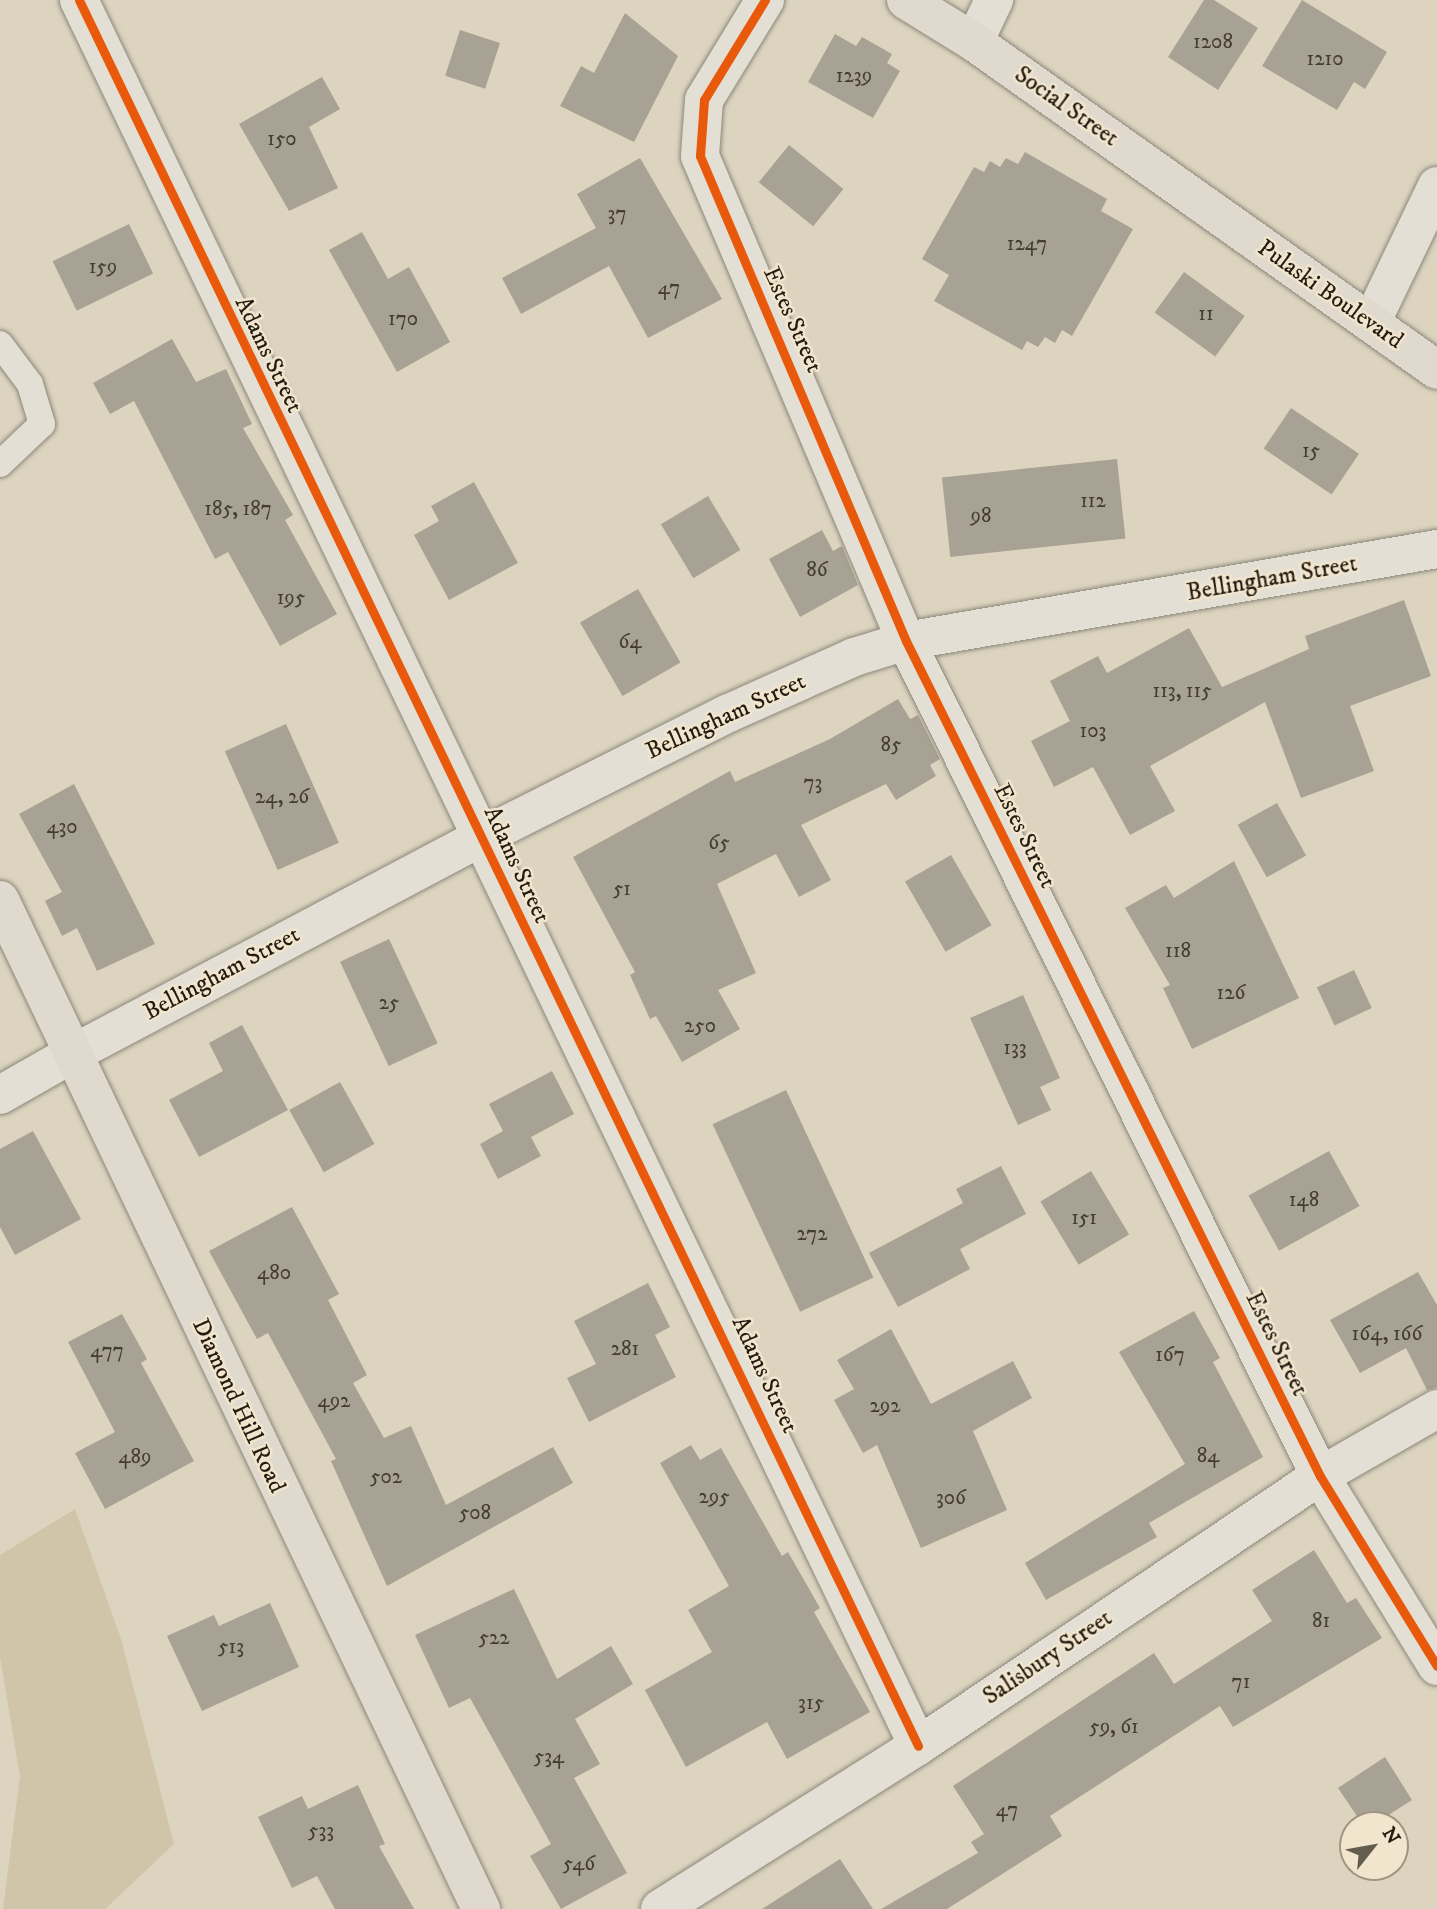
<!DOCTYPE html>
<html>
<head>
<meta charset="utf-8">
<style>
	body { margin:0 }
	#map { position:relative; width:1437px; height:1909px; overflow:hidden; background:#dcd4bf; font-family:"IM FELL DW Pica",serif }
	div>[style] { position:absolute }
	.green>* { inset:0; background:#d0c5a9 }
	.building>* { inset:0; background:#a8a294; transform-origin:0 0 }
	.roads { filter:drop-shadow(0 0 2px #8c877a) drop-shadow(0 0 2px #8c877a) }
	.service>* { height:26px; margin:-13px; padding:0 13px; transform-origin:13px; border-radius:13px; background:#e4dfd5 }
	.minor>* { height:38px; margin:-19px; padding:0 19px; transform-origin:19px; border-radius:19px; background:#e4dfd5 }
	.tertiary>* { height:38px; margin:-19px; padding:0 19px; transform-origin:19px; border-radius:19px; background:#e4dfd5 }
	.primary>* { height:38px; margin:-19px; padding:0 19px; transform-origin:19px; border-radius:19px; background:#dfdacd }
	.cycleway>* { height:9px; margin:-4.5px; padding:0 4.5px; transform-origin:4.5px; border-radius:4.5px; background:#e8590c }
	span { translate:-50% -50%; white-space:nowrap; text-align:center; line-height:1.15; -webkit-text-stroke:5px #f1e6cd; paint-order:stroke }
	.number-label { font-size:21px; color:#443d32 }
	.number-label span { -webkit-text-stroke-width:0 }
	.street-label { font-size:24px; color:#231b11 }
	.north { position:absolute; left:1339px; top:1811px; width:70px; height:70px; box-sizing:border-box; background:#f1e6cd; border:2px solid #9f9582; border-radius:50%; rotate:59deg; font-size:19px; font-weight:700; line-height:28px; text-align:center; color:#231b11 }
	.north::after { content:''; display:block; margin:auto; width:24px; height:32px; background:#645c4e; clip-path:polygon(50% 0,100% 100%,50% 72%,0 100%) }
</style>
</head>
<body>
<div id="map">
	<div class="green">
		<i style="clip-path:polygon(75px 1509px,121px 1639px,174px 1844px,105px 1909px,3px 1909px,20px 1776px,0 1657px,0 1555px)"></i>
	</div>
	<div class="building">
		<i style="clip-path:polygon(1204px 0,1214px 0,1258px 28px,1218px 90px,1168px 57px)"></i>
		<i style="clip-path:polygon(1302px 0,1387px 52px,1365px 89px,1354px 82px,1337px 110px,1262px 66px)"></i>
		<i style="clip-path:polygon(625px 13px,678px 56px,634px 142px,560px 106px,581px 66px,594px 73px)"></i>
		<i style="left:460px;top:30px;width:42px;height:48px;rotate:18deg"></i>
		<i style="clip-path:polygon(835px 34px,856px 46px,862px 37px,892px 54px,887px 63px,900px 71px,873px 118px,808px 82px)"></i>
		<i style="clip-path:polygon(322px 77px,340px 109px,309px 127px,338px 188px,289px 211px,239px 124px)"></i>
		<i style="left:789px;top:145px;width:70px;height:48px;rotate:39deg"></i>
		<i style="clip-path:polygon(1025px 152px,1107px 199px,1101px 211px,1133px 229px,1072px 336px,1062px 330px,1055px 343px,1045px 337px,1038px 347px,1027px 341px,1022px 350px,934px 301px,949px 275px,922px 259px,974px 167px,984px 172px,990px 161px,1000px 167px,1006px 158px,1018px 164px)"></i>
		<i style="clip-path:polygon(640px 158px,722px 299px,648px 338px,609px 266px,521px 314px,502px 278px,596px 228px,577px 194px)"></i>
		<i style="left:129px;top:224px;width:55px;height:85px;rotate:64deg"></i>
		<i style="clip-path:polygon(362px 232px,388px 279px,409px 267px,450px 342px,397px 372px,329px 250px)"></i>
		<i style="left:1184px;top:272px;width:75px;height:50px;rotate:36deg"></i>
		<i style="clip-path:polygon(172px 339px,196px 382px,226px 369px,252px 424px,243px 428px,293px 515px,285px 520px,337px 614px,280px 646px,228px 552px,215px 559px,134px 401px,110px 414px,93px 383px)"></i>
		<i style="left:1291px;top:408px;width:82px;height:49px;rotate:34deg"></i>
		<i style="left:1117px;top:459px;width:80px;height:176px;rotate:84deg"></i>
		<i style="clip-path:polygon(474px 482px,518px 563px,449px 600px,414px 535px,439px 521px,431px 506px)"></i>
		<i style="left:708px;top:496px;width:63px;height:55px;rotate:59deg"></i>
		<i style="clip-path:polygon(822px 530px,833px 551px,842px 546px,858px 585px,800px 617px,769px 559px)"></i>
		<i style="left:638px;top:589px;width:85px;height:67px;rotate:60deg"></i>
		<i style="clip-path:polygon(1404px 600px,1431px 676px,1350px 706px,1374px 771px,1301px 798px,1265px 702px,1150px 766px,1175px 811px,1130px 835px,1093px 767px,1054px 787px,1031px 741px,1070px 721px,1050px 681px,1098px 656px,1107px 673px,1189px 628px,1222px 687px,1309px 649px,1305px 636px)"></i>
		<i style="clip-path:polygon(898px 699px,910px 719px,918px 715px,940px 759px,930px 765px,936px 776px,896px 800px,886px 784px,801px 825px,831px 880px,799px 897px,776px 854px,717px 884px,756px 973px,718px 990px,740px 1029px,682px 1062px,656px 1016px,650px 1019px,630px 975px,635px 972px,573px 857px,730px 771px,735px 782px,830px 739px)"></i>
		<i style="left:286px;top:724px;width:130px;height:67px;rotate:66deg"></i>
		<i style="clip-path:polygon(74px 784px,155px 944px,97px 971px,77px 928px,62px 936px,45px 901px,62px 892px,19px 814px)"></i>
		<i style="left:1277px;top:803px;width:60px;height:45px;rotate:61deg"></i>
		<i style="left:951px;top:855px;width:81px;height:53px;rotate:60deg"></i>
		<i style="clip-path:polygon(1234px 861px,1299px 998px,1192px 1049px,1163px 988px,1170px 985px,1125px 908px,1166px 885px,1174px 898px)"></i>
		<i style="left:389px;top:939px;width:115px;height:54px;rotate:65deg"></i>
		<i style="left:1354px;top:970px;width:42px;height:41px;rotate:65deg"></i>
		<i style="clip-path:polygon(1023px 995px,1060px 1078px,1040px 1087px,1051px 1110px,1018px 1125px,970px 1018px)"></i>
		<i style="clip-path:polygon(242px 1025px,288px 1110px,199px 1157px,169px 1100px,223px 1071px,209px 1043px)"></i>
		<i style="clip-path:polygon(552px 1071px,574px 1114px,531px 1137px,541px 1156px,498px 1179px,480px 1144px,503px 1131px,489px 1104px)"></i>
		<i style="left:340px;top:1082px;width:71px;height:58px;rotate:61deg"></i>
		<i style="left:786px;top:1090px;width:207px;height:81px;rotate:65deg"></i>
		<i style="clip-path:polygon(33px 1131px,81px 1219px,15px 1255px,0 1227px,0 1149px)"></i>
		<i style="left:1329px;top:1151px;width:63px;height:92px;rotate:61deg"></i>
		<i style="clip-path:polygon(1001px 1166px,1026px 1214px,960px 1249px,970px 1269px,898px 1307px,869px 1253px,963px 1203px,956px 1189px)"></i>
		<i style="left:1091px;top:1171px;width:74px;height:59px;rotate:59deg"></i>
		<i style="clip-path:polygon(292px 1207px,339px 1294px,328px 1300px,367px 1375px,353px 1383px,384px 1438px,411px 1426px,446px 1505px,553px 1447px,573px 1483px,387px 1586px,331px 1461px,336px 1459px,268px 1333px,257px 1339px,209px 1251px)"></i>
		<i style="clip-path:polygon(1418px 1272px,1437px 1305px,1437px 1387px,1427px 1390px,1406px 1348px,1360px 1373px,1330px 1320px)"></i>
		<i style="clip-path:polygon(648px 1283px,670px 1327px,655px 1335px,676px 1377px,589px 1422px,567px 1378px,596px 1364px,574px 1321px)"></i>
		<i style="clip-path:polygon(1194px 1311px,1220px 1358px,1213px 1362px,1263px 1457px,1149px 1523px,1157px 1537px,1046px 1600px,1025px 1563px,1185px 1464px,1119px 1352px)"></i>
		<i style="clip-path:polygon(122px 1314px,147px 1359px,141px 1363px,194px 1461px,105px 1509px,75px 1453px,115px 1432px,68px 1342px)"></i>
		<i style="clip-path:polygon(891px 1329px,931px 1404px,1013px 1361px,1032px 1398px,973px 1431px,1007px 1510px,921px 1548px,877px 1445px,863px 1453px,834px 1400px,854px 1389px,837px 1360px)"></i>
		<i style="clip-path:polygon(691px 1445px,700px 1460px,721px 1448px,782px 1556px,788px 1552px,820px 1608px,814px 1612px,870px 1712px,787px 1759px,767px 1722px,686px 1767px,645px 1690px,712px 1652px,688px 1610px,729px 1586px,660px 1463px)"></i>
		<i style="clip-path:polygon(1314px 1550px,1347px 1603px,1356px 1598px,1382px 1638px,1233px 1727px,1220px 1706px,1050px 1816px,1062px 1836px,947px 1909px,881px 1909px,978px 1853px,971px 1842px,984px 1834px,953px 1786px,1154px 1653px,1174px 1684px,1272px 1621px,1252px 1590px)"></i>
		<i style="clip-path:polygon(514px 1589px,557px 1679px,611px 1646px,633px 1684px,575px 1719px,600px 1764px,574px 1778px,627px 1873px,561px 1909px,530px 1856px,551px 1844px,470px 1698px,449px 1708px,415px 1635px)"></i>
		<i style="clip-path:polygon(270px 1603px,299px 1667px,202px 1711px,167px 1636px,214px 1615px,219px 1626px)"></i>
		<i style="clip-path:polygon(1385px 1757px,1412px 1800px,1373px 1825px,1363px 1825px,1338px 1788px)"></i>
		<i style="clip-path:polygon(358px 1785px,385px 1844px,379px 1846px,414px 1909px,335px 1909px,317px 1876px,292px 1888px,258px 1817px,302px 1796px,308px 1809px)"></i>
		<i style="clip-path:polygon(840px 1859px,873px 1909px,762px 1909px)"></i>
	</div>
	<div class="roads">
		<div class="service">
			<i style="left:0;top:344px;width:50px;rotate:53.1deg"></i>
			<i style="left:30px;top:384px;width:42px;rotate:73.3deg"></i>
			<i style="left:42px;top:424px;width:58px;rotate:136.4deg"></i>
		</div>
		<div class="minor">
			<i style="left:79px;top:0;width:1937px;rotate:64.33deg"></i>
			<i style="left:765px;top:0;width:117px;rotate:121.4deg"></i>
			<i style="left:704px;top:100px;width:56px;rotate:94.1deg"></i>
			<i style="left:700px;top:156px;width:527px;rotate:66.99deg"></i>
			<i style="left:906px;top:641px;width:932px;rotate:63.63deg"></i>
			<i style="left:1320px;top:1476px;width:223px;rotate:58.4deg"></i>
			<i style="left:1371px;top:323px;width:152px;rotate:-64.3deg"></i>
			<i style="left:74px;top:1053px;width:462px;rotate:-27.9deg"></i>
			<i style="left:482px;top:837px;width:276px;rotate:-26.7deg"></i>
			<i style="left:729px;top:713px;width:137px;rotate:-24.1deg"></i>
			<i style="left:854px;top:657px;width:54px;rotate:-17.1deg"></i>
			<i style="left:906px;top:641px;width:539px;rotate:-9.83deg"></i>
			<i style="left:660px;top:1909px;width:305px;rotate:-32.3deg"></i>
			<i style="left:918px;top:1746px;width:484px;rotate:-33.9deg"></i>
			<i style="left:1320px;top:1476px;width:135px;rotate:-29.8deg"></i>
		</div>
		<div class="tertiary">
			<i style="left:974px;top:42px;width:47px;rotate:-64.5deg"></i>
			<i style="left:0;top:1095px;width:85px;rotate:-29.6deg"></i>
		</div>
		<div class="primary">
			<i style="left:906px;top:0;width:80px;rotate:31.7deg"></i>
			<i style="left:974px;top:42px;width:567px;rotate:35.31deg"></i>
			<i style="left:0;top:900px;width:1118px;rotate:64.51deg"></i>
		</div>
	</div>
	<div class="cycleway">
		<i style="left:79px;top:0;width:1937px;rotate:64.33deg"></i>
		<i style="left:765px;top:0;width:117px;rotate:121.4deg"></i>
		<i style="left:704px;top:100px;width:56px;rotate:94.1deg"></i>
		<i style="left:700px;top:156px;width:527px;rotate:66.99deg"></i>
		<i style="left:906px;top:641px;width:932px;rotate:63.63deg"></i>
		<i style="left:1320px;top:1476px;width:223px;rotate:58.4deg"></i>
	</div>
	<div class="number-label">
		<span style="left:1213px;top:42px">1208</span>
		<span style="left:1325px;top:59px">1210</span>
		<span style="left:854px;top:76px">1239</span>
		<span style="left:282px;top:139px">150</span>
		<span style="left:617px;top:214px">37</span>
		<span style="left:1027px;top:244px">1247</span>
		<span style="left:103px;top:267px">159</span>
		<span style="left:669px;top:288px">47</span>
		<span style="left:1206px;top:314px">11</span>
		<span style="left:403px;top:319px">170</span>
		<span style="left:1311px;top:451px">15</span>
		<span style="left:1093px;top:501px">112</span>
		<span style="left:238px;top:509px">185, 187</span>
		<span style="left:981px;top:516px">98</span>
		<span style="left:817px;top:570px">86</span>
		<span style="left:291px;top:598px">195</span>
		<span style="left:630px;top:642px">64</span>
		<span style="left:1182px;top:691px">113, 115</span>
		<span style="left:1093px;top:731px">103</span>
		<span style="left:891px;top:745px">85</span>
		<span style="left:813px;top:783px">73</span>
		<span style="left:282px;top:797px">24, 26</span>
		<span style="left:62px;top:827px">430</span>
		<span style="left:719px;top:843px">65</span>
		<span style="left:622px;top:889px">51</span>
		<span style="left:1178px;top:951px">118</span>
		<span style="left:1231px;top:993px">126</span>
		<span style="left:389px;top:1003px">25</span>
		<span style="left:700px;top:1026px">250</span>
		<span style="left:1015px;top:1048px">133</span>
		<span style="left:1304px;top:1200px">148</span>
		<span style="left:1084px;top:1218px">151</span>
		<span style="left:812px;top:1234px">272</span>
		<span style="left:274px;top:1273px">480</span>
		<span style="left:1387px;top:1334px">164, 166</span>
		<span style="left:625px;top:1349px">281</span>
		<span style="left:107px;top:1351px">477</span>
		<span style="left:1170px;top:1355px">167</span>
		<span style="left:334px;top:1401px">492</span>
		<span style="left:885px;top:1406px">292</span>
		<span style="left:1208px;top:1456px">84</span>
		<span style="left:135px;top:1457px">489</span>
		<span style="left:386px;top:1477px">502</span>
		<span style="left:714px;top:1497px">295</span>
		<span style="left:951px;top:1498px">306</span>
		<span style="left:475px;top:1513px">508</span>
		<span style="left:1321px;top:1621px">81</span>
		<span style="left:494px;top:1638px">522</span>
		<span style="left:231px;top:1647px">513</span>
		<span style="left:1241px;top:1682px">71</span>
		<span style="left:811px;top:1703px">315</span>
		<span style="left:1114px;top:1727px">59, 61</span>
		<span style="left:549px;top:1757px">534</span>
		<span style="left:1007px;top:1810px">47</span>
		<span style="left:321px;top:1831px">533</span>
		<span style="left:579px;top:1864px">546</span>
	</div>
	<div class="street-label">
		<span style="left:1066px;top:107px;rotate:35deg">Social Street</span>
		<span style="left:1330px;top:295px;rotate:35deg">Pulaski Boulevard</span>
		<span style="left:792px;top:320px;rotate:66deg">Estes Street</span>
		<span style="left:268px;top:355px;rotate:64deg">Adams Street</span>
		<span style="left:1272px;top:579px;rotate:-10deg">Bellingham Street</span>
		<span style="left:726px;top:717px;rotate:-25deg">Bellingham Street</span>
		<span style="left:1024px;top:836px;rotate:64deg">Estes Street</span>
		<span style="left:516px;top:865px;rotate:65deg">Adams Street</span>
		<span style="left:222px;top:974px;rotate:-28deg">Bellingham Street</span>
		<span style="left:1276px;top:1344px;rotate:64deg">Estes Street</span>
		<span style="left:764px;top:1375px;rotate:65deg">Adams Street</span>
		<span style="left:238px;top:1406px;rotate:65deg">Diamond Hill Road</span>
		<span style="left:1048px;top:1658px;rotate:-34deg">Salisbury Street</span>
	</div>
	<div class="north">N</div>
</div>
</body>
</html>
